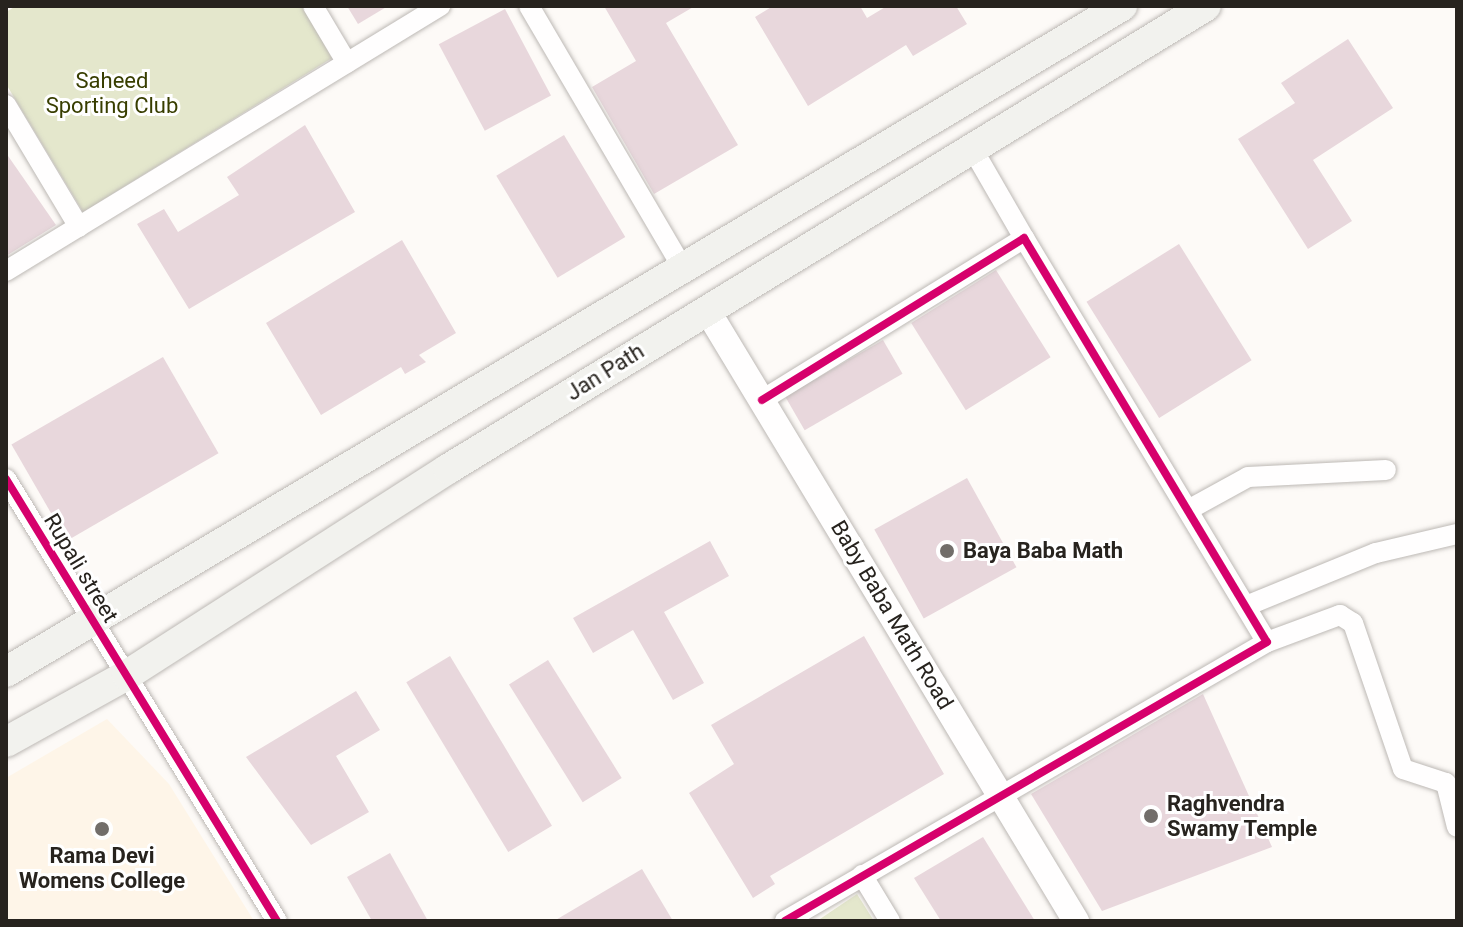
<!DOCTYPE html>
<html>
<head>
<meta charset="utf-8">
<style>
	body { margin:0 }
	#map { position:relative; width:1463px; height:927px; overflow:hidden; background:#fdfaf7; font-family:Roboto,sans-serif }
	div>[style] { position:absolute }
	.built>* { inset:0; background:#fef5e8 }
	.green>* { inset:0; background:#e4e7cc }
	.building>* { inset:0; background:#e8d7dc; transform-origin:0 0 }
	.roads { filter:drop-shadow(0 0 2px #bdb9b5) drop-shadow(0 0 2px #bdb9b5) }
	.minor>* { height:20px; margin:-10px; padding:0 10px; transform-origin:10px; border-radius:10px; background:#fffefe }
	.tertiary>* { height:26px; margin:-13px; padding:0 13px; transform-origin:13px; border-radius:13px; background:#fffefe }
	.secondary>* { height:30px; margin:-15px; padding:0 15px; transform-origin:15px; border-radius:15px; background:#f2f2ee }
	.cycleway>* { height:8px; margin:-4px; padding:0 4px; transform-origin:4px; border-radius:4px; background:#d6006c }
	.dots>* { width:22px; height:22px; translate:-50% -50%; box-sizing:border-box; border:4px solid #fff; border-radius:50% }
	span { translate:-50% -50%; white-space:nowrap; text-align:center; line-height:1.15; -webkit-text-stroke:6px #fff; paint-order:stroke }
	.park-label { font-size:22px; color:#383e00 }
	.street-label { font-size:22px; color:#27231e }
	.poi-label { font-size:22px; color:#27231e; font-weight:700 }
	.left { translate:0 -50%; text-align:left }
	.frame { position:absolute; inset:0; border:8px solid #27231e; pointer-events:none }
</style>
</head>
<body>
<div id="map">
	<div class="built">
		<i style="clip-path:polygon(107px 719px,169px 784px,254px 921px,6px 921px,6px 778px)"></i>
	</div>
	<div class="green">
		<i style="clip-path:polygon(16px 6px,302px 6px,332px 58px,83px 212px,6px 84px,6px 12px)"></i>
		<i style="clip-path:polygon(857px 894px,874px 921px,817px 921px)"></i>
	</div>
	<div class="building">
		<i style="clip-path:polygon(347px 6px,388px 6px,358px 24px)"></i>
		<i style="clip-path:polygon(604px 6px,695px 6px,666px 23px,738px 145px,654px 194px,592px 87px,636px 61px)"></i>
		<i style="clip-path:polygon(773px 6px,860px 6px,867px 18px,887px 6px,956px 6px,967px 24px,913px 56px,906px 45px,808px 106px,755px 17px)"></i>
		<i style="left:505px;top:9px;width:98px;height:75px;rotate:62deg"></i>
		<i style="clip-path:polygon(1348px 39px,1393px 108px,1313px 160px,1352px 221px,1308px 249px,1238px 139px,1295px 103px,1281px 83px)"></i>
		<i style="clip-path:polygon(305px 125px,355px 212px,189px 309px,137px 224px,164px 209px,178px 232px,239px 195px,227px 177px)"></i>
		<i style="left:564px;top:135px;width:119px;height:79px;rotate:59deg"></i>
		<i style="clip-path:polygon(6px 153px,56px 225px,6px 256px)"></i>
		<i style="clip-path:polygon(402px 240px,456px 333px,419px 355px,426px 362px,405px 374px,401px 367px,321px 415px,266px 323px)"></i>
		<i style="left:1179px;top:244px;width:137px;height:109px;rotate:58deg"></i>
		<i style="left:996px;top:270px;width:103px;height:100px;rotate:58deg"></i>
		<i style="left:883px;top:340px;width:39px;height:113px;rotate:60deg"></i>
		<i style="left:163px;top:357px;width:111px;height:175px;rotate:60deg"></i>
		<i style="left:967px;top:478px;width:102px;height:106px;rotate:61deg"></i>
		<i style="clip-path:polygon(710px 541px,729px 576px,664px 612px,704px 683px,673px 700px,633px 630px,593px 653px,573px 618px)"></i>
		<i style="clip-path:polygon(864px 636px,944px 774px,770px 876px,775px 884px,753px 898px,689px 793px,734px 764px,711px 725px)"></i>
		<i style="left:450px;top:656px;width:198px;height:51px;rotate:59deg"></i>
		<i style="left:548px;top:660px;width:139px;height:46px;rotate:58deg"></i>
		<i style="clip-path:polygon(356px 691px,380px 730px,336px 756px,369px 812px,311px 845px,246px 757px)"></i>
		<i style="clip-path:polygon(1203px 694px,1272px 847px,1102px 911px,1031px 794px)"></i>
		<i style="clip-path:polygon(983px 837px,1035px 921px,941px 921px,914px 878px)"></i>
		<i style="clip-path:polygon(390px 853px,428px 921px,372px 921px,347px 877px)"></i>
		<i style="clip-path:polygon(642px 869px,673px 921px,554px 921px)"></i>
	</div>
	<div class="roads">
		<div class="minor">
			<i style="left:313px;top:6px;width:66px;rotate:59.2deg"></i>
			<i style="left:529px;top:6px;width:305px;rotate:59.6deg"></i>
			<i style="left:6px;top:105px;width:142px;rotate:59.1deg"></i>
			<i style="left:972px;top:148px;width:104px;rotate:60deg"></i>
			<i style="left:6px;top:271px;width:509px;rotate:-31.41deg"></i>
			<i style="left:762px;top:400px;width:308px;rotate:-31.7deg"></i>
			<i style="left:1024px;top:238px;width:471px;rotate:59deg"></i>
			<i style="left:1267px;top:642px;width:557px;rotate:149.94deg"></i>
			<i style="left:6px;top:479px;width:518px;rotate:58.49deg"></i>
			<i style="left:1188px;top:510px;width:68px;rotate:-28.8deg"></i>
			<i style="left:1248px;top:477px;width:138px;rotate:-2.9deg"></i>
			<i style="left:1246px;top:606px;width:140px;rotate:-22.2deg"></i>
			<i style="left:1376px;top:553px;width:83px;rotate:-13.2deg"></i>
			<i style="left:1267px;top:642px;width:78px;rotate:-20.3deg"></i>
			<i style="left:1340px;top:615px;width:15px;rotate:32deg"></i>
			<i style="left:1353px;top:623px;width:154px;rotate:71.1deg"></i>
			<i style="left:1403px;top:769px;width:45px;rotate:18deg"></i>
			<i style="left:1446px;top:783px;width:45px;rotate:76deg"></i>
			<i style="left:862px;top:875px;width:54px;rotate:58.7deg"></i>
		</div>
		<div class="tertiary">
			<i style="left:707px;top:310px;width:714px;rotate:58.87deg"></i>
		</div>
		<div class="secondary">
			<i style="left:6px;top:672px;width:1300px;rotate:-30.83deg"></i>
			<i style="left:6px;top:742px;width:138px;rotate:-29deg"></i>
			<i style="left:127px;top:675px;width:381px;rotate:-32.7deg"></i>
			<i style="left:448px;top:469px;width:888px;rotate:-31.42deg"></i>
		</div>
	</div>
	<div class="cycleway">
		<i style="left:762px;top:400px;width:308px;rotate:-31.7deg"></i>
		<i style="left:1024px;top:238px;width:471px;rotate:59deg"></i>
		<i style="left:1267px;top:642px;width:557px;rotate:149.94deg"></i>
		<i style="left:6px;top:479px;width:518px;rotate:58.49deg"></i>
	</div>
	<div class="dots">
		<i style="left:947px;top:551px;background:#726e6a"></i>
		<i style="left:1151px;top:816px;background:#726e6a"></i>
		<i style="left:102px;top:829px;background:#726e6a"></i>
	</div>
	<div class="park-label">
		<span style="left:112px;top:93px">Saheed<br>Sporting Club</span>
	</div>
	<div class="street-label">
		<span style="left:605px;top:372px;rotate:-32deg">Jan Path</span>
		<span style="left:81px;top:568px;rotate:59deg">Rupali street</span>
		<span style="left:892px;top:615px;rotate:59deg">Baby Baba Math Road</span>
	</div>
	<div class="poi-label">
		<span class="left" style="left:963px;top:551px">Baya Baba Math</span>
		<span class="left" style="left:1167px;top:816px">Raghvendra<br>Swamy Temple</span>
		<span style="left:102px;top:868px">Rama Devi<br>Womens College</span>
	</div>
	<div class="frame"></div>
</div>
</body>
</html>
